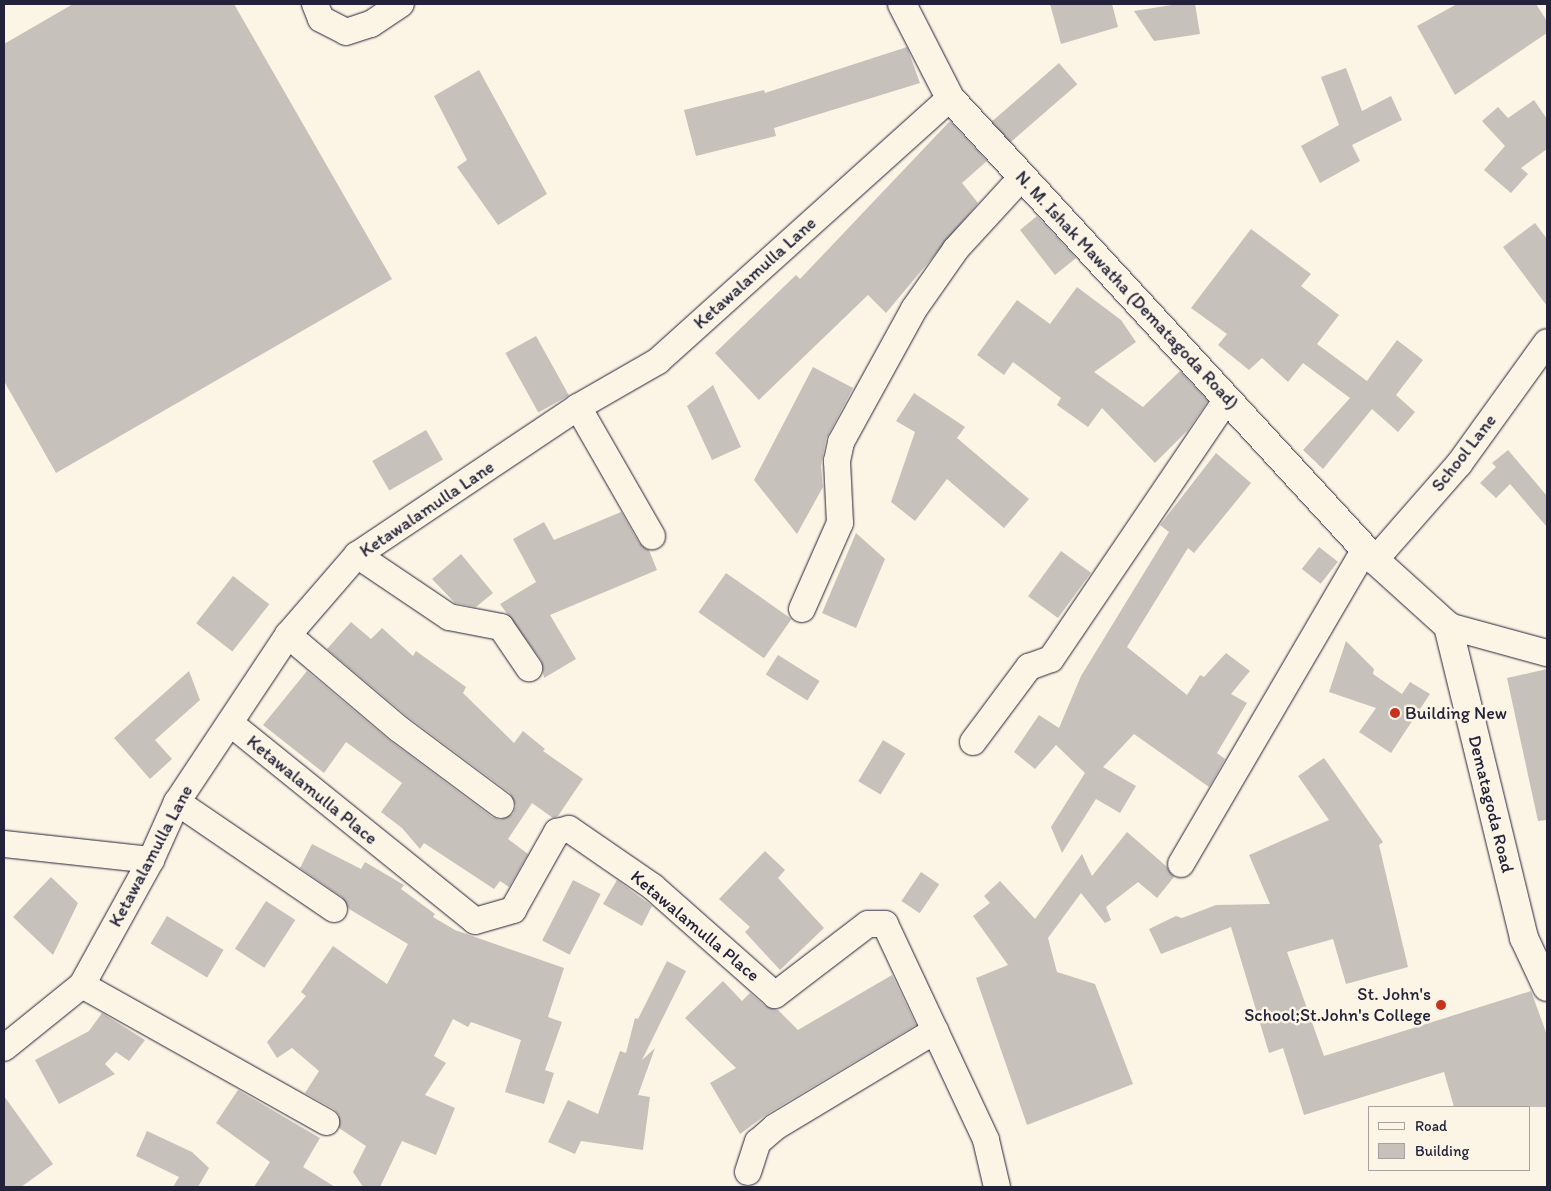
<!DOCTYPE html>
<html>
<head>
<meta charset="utf-8">
<style>
	body { margin:0 }
	#map { position:relative; width:1551px; height:1191px; overflow:hidden; background:#fcf5e5; font-family:Itim,sans-serif }
	div>[style] { position:absolute }
	.building>* { inset:0; background:#c6c1bb; transform-origin:0 0 }
	.roads { filter:drop-shadow(0 0 1px #22223b) drop-shadow(0 0 1px #22223b) }
	.minor>* { height:26px; margin:-13px; padding:0 13px; transform-origin:13px; border-radius:13px; background:#fcf5e5 }
	.major>* { height:28px; margin:-14px; padding:0 14px; transform-origin:14px; border-radius:14px; background:#fcf5e5 }
	.dots>* { width:14px; height:14px; translate:-50% -50%; box-sizing:border-box; border:2px solid #fcf5e5; border-radius:50% }
	span { translate:-50% -50%; white-space:nowrap; text-align:center; line-height:1.15; -webkit-text-stroke:5px #fcf5e5; paint-order:stroke }
	.street-label { font-size:18px; color:#22223b }
	.poi-label { font-size:18px; color:#22223b }
	.left { translate:0 -50%; text-align:left }
	.right { translate:-100% -50%; text-align:right }
	.frame { position:absolute; inset:0; border:5px solid #22223b; pointer-events:none }
	.legend { position:absolute; left:1368px; top:1106px; width:162px; height:65px; box-sizing:border-box; background:#fcf5e5; border:1px solid #a5a1a1; margin:0; padding:6px 9px; list-style:none; font-size:15px; color:#22223b }
	.legend li { display:flex; align-items:center; gap:10px; height:25px }
	.legend b { width:25px; border:1px solid #a5a1a1 }
</style>
</head>
<body>
<div id="map">
	<div class="building">
		<i style="clip-path:polygon(73px 4px,234px 4px,392px 279px,56px 473px,4px 381px,4px 44px)"></i>
		<i style="clip-path:polygon(1050px 4px,1112px 4px,1118px 27px,1061px 44px)"></i>
		<i style="clip-path:polygon(1178px 4px,1195px 4px,1200px 34px,1154px 41px,1134px 11px)"></i>
		<i style="clip-path:polygon(1457px 4px,1536px 4px,1547px 21px,1547px 33px,1455px 95px,1417px 26px)"></i>
		<i style="clip-path:polygon(907px 47px,920px 83px,774px 128px,776px 136px,696px 156px,684px 110px,764px 90px,765px 93px)"></i>
		<i style="left:1059px;top:63px;width:28px;height:89px;rotate:49deg"></i>
		<i style="clip-path:polygon(1346px 68px,1362px 111px,1391px 96px,1402px 120px,1352px 145px,1360px 161px,1320px 183px,1301px 146px,1339px 125px,1321px 77px)"></i>
		<i style="clip-path:polygon(479px 70px,547px 194px,498px 225px,457px 167px,467px 160px,434px 96px)"></i>
		<i style="clip-path:polygon(1534px 100px,1547px 119px,1547px 149px,1521px 168px,1528px 174px,1511px 193px,1484px 170px,1505px 146px,1482px 121px,1498px 107px,1508px 118px)"></i>
		<i style="clip-path:polygon(950px 121px,987px 161px,962px 183px,978px 203px,886px 313px,868px 295px,759px 400px,715px 353px,796px 275px,800px 279px)"></i>
		<i style="clip-path:polygon(1037px 216px,1076px 258px,1055px 275px,1020px 230px)"></i>
		<i style="clip-path:polygon(1535px 223px,1547px 239px,1547px 306px,1503px 247px)"></i>
		<i style="clip-path:polygon(1251px 229px,1311px 274px,1301px 286px,1339px 315px,1317px 344px,1367px 381px,1397px 340px,1423px 360px,1396px 395px,1415px 412px,1398px 432px,1372px 409px,1323px 469px,1303px 450px,1350px 398px,1303px 363px,1288px 382px,1262px 358px,1249px 370px,1218px 345px,1227px 334px,1191px 308px)"></i>
		<i style="clip-path:polygon(1077px 287px,1121px 320px,1136px 342px,1094px 372px,1143px 407px,1180px 371px,1208px 401px,1188px 430px,1155px 463px,1102px 408px,1088px 427px,1057px 405px,1061px 398px,1013px 362px,1004px 375px,977px 355px,1017px 300px,1050px 324px)"></i>
		<i style="left:536px;top:336px;width:68px;height:35px;rotate:61deg"></i>
		<i style="clip-path:polygon(813px 367px,853px 388px,826px 439px,821px 466px,823px 487px,797px 534px,754px 480px)"></i>
		<i style="clip-path:polygon(713px 385px,741px 447px,712px 460px,687px 406px)"></i>
		<i style="clip-path:polygon(914px 393px,965px 427px,957px 438px,1029px 499px,1004px 528px,947px 479px,915px 521px,891px 502px,915px 432px,896px 421px)"></i>
		<i style="left:426px;top:430px;width:34px;height:62px;rotate:60deg"></i>
		<i style="clip-path:polygon(1508px 450px,1547px 496px,1547px 527px,1510px 484px,1496px 498px,1480px 483px,1496px 467px,1492px 463px)"></i>
		<i style="clip-path:polygon(1216px 453px,1251px 483px,1194px 553px,1188px 548px,1127px 647px,1187px 695px,1200px 675px,1204px 677px,1226px 653px,1250px 671px,1231px 694px,1247px 703px,1217px 753px,1225px 759px,1209px 787px,1134px 734px,1103px 767px,1136px 786px,1120px 813px,1096px 799px,1062px 853px,1051px 827px,1085px 773px,1056px 745px,1035px 769px,1014px 752px,1039px 715px,1059px 728px,1081px 676px,1169px 532px,1160px 525px)"></i>
		<i style="clip-path:polygon(621px 512px,639px 543px,649px 550px,657px 570px,550px 615px,576px 659px,544px 678px,541px 660px,500px 604px,536px 582px,513px 539px,544px 522px,554px 540px)"></i>
		<i style="clip-path:polygon(856px 533px,885px 559px,856px 628px,822px 613px)"></i>
		<i style="left:1319px;top:547px;width:24px;height:28px;rotate:38deg"></i>
		<i style="left:1061px;top:551px;width:37px;height:56px;rotate:36deg"></i>
		<i style="clip-path:polygon(461px 554px,493px 593px,476px 607px,455px 603px,432px 579px)"></i>
		<i style="left:726px;top:573px;width:80px;height:48px;rotate:35deg"></i>
		<i style="left:233px;top:576px;width:46px;height:60px;rotate:38deg"></i>
		<i style="clip-path:polygon(351px 622px,371px 639px,382px 628px,413px 656px,416px 651px,466px 687px,463px 693px,514px 743px,523px 731px,545px 749px,543px 751px,583px 779px,558px 816px,553px 818px,532px 803px,508px 839px,528px 854px,509px 887px,500px 881px,494px 889px,424px 843px,420px 849px,402px 828px,381px 812px,402px 783px,346px 742px,324px 773px,263px 725px,307px 671px,389px 740px,492px 817px,500px 820px,513px 814px,516px 806px,510px 793px,408px 717px,327px 649px)"></i>
		<i style="clip-path:polygon(1346px 641px,1374px 669px,1373px 674px,1402px 694px,1410px 682px,1430px 694px,1391px 753px,1359px 732px,1376px 708px,1329px 692px)"></i>
		<i style="left:778px;top:655px;width:49px;height:23px;rotate:32deg"></i>
		<i style="clip-path:polygon(1547px 669px,1547px 820px,1538px 821px,1507px 678px)"></i>
		<i style="clip-path:polygon(189px 671px,200px 700px,155px 740px,172px 759px,150px 779px,114px 738px)"></i>
		<i style="left:883px;top:740px;width:26px;height:48px;rotate:31deg"></i>
		<i style="clip-path:polygon(1324px 758px,1383px 842px,1379px 845px,1408px 967px,1346px 984px,1333px 939px,1287px 952px,1324px 1056px,1531px 991px,1547px 1035px,1547px 1107px,1454px 1107px,1444px 1072px,1304px 1115px,1283px 1048px,1269px 1053px,1231px 927px,1161px 954px,1149px 929px,1176px 916px,1182px 918px,1216px 905px,1270px 904px,1249px 855px,1329px 820px,1298px 776px)"></i>
		<i style="clip-path:polygon(1127px 832px,1166px 866px,1174px 877px,1157px 898px,1138px 882px,1106px 907px,1111px 920px,1105px 923px,1081px 893px,1048px 938px,1057px 972px,1095px 984px,1133px 1084px,1027px 1125px,976px 978px,1008px 965px,973px 916px,990px 903px,984px 896px,1000px 881px,1035px 919px,1082px 854px,1092px 876px)"></i>
		<i style="clip-path:polygon(312px 844px,361px 869px,365px 862px,404px 885px,401px 889px,435px 914px,433px 917px,455px 930px,564px 968px,548px 1017px,562px 1022px,545px 1070px,554px 1073px,544px 1104px,505px 1092px,521px 1040px,471px 1022px,468px 1027px,453px 1019px,434px 1056px,446px 1063px,425px 1095px,455px 1108px,436px 1155px,402px 1141px,380px 1187px,363px 1187px,353px 1172px,366px 1146px,339px 1128px,339px 1115px,334px 1109px,305px 1093px,319px 1071px,292px 1048px,277px 1058px,267px 1042px,306px 996px,301px 992px,333px 946px,387px 984px,408px 944px,349px 909px,342px 897px,300px 868px)"></i>
		<i style="clip-path:polygon(765px 851px,785px 870px,778px 878px,824px 928px,780px 970px,745px 932px,750px 927px,719px 899px)"></i>
		<i style="left:921px;top:872px;width:22px;height:35px;rotate:34deg"></i>
		<i style="clip-path:polygon(51px 877px,78px 903px,53px 955px,13px 917px)"></i>
		<i style="left:573px;top:880px;width:31px;height:68px;rotate:27deg"></i>
		<i style="clip-path:polygon(617px 880px,652px 906px,642px 926px,603px 904px)"></i>
		<i style="left:266px;top:901px;width:35px;height:57px;rotate:33deg"></i>
		<i style="left:167px;top:916px;width:66px;height:32px;rotate:31deg"></i>
		<i style="clip-path:polygon(667px 961px,686px 971px,642px 1060px,655px 1048px,638px 1095px,650px 1097px,643px 1150px,581px 1141px,575px 1154px,548px 1142px,568px 1100px,598px 1114px,620px 1051px,626px 1053px,635px 1018px,638px 1019px)"></i>
		<i style="clip-path:polygon(892px 975px,916px 1025px,767px 1114px,740px 1134px,710px 1083px,736px 1068px,685px 1018px,723px 981px,742px 1001px,750px 993px,765px 1006px,778px 1010px,798px 1030px)"></i>
		<i style="clip-path:polygon(102px 1013px,145px 1040px,129px 1061px,116px 1052px,105px 1064px,115px 1074px,59px 1104px,35px 1060px,89px 1031px)"></i>
		<i style="clip-path:polygon(238px 1090px,320px 1138px,303px 1167px,335px 1187px,254px 1187px,270px 1162px,216px 1123px)"></i>
		<i style="clip-path:polygon(4px 1096px,53px 1164px,21px 1187px,4px 1187px)"></i>
		<i style="clip-path:polygon(147px 1131px,192px 1152px,209px 1168px,198px 1187px,173px 1187px,179px 1177px,136px 1156px)"></i>
	</div>
	<div class="roads">
		<div class="minor">
			<i style="left:315px;top:4px;width:16px;rotate:68deg"></i>
			<i style="left:321px;top:19px;width:28px;rotate:27deg"></i>
			<i style="left:346px;top:32px;width:26px;rotate:-18deg"></i>
			<i style="left:371px;top:24px;width:36px;rotate:-34deg"></i>
			<i style="left:578px;top:407px;width:149px;rotate:60.2deg"></i>
			<i style="left:357px;top:555px;width:111px;rotate:34deg"></i>
			<i style="left:449px;top:617px;width:53px;rotate:10.9deg"></i>
			<i style="left:501px;top:627px;width:50px;rotate:55.7deg"></i>
			<i style="left:1375px;top:560px;width:128px;rotate:-48.8deg"></i>
			<i style="left:1459px;top:464px;width:150px;rotate:-54.2deg"></i>
			<i style="left:802px;top:609px;width:94px;rotate:-66.2deg"></i>
			<i style="left:840px;top:523px;width:62px;rotate:-92.8deg"></i>
			<i style="left:837px;top:461px;width:19px;rotate:-78deg"></i>
			<i style="left:841px;top:442px;width:152px;rotate:-61.2deg"></i>
			<i style="left:914px;top:309px;width:73px;rotate:-55deg"></i>
			<i style="left:956px;top:249px;width:99px;rotate:-47.5deg"></i>
			<i style="left:1448px;top:626px;width:103px;rotate:15.3deg"></i>
			<i style="left:288px;top:635px;width:145px;rotate:40.3deg"></i>
			<i style="left:399px;top:729px;width:127px;rotate:36.7deg"></i>
			<i style="left:230px;top:723px;width:315px;rotate:38.9deg"></i>
			<i style="left:475px;top:921px;width:40px;rotate:-16deg"></i>
			<i style="left:513px;top:910px;width:90px;rotate:-60.6deg"></i>
			<i style="left:557px;top:832px;width:12px;rotate:-14deg"></i>
			<i style="left:569px;top:829px;width:102px;rotate:34.6deg"></i>
			<i style="left:653px;top:887px;width:163px;rotate:41.5deg"></i>
			<i style="left:775px;top:995px;width:117px;rotate:-37.4deg"></i>
			<i style="left:868px;top:924px;width:17px"></i>
			<i style="left:885px;top:924px;width:238px;rotate:64.9deg"></i>
			<i style="left:986px;top:1140px;width:48px;rotate:76.8deg"></i>
			<i style="left:973px;top:742px;width:94px;rotate:-53.3deg"></i>
			<i style="left:1029px;top:667px;width:23px;rotate:-20deg"></i>
			<i style="left:1051px;top:659px;width:314px;rotate:-55.9deg"></i>
			<i style="left:177px;top:802px;width:190px;rotate:34.3deg"></i>
			<i style="left:4px;top:844px;width:148px;rotate:6.2deg"></i>
			<i style="left:1181px;top:864px;width:365px;rotate:-59.7deg"></i>
			<i style="left:82px;top:985px;width:280px;rotate:29.3deg"></i>
			<i style="left:4px;top:1048px;width:100px;rotate:-38.9deg"></i>
			<i style="left:82px;top:985px;width:143px;rotate:-61.1deg"></i>
			<i style="left:151px;top:860px;width:64px;rotate:-65.9deg"></i>
			<i style="left:177px;top:802px;width:201px;rotate:-56.4deg"></i>
			<i style="left:288px;top:635px;width:106px;rotate:-49.2deg"></i>
			<i style="left:357px;top:555px;width:266px;rotate:-33.8deg"></i>
			<i style="left:578px;top:407px;width:92px;rotate:-29.9deg"></i>
			<i style="left:658px;top:361px;width:393px;rotate:-42deg"></i>
			<i style="left:748px;top:1172px;width:32px;rotate:-72deg"></i>
			<i style="left:758px;top:1142px;width:23px;rotate:-41deg"></i>
			<i style="left:775px;top:1127px;width:187px;rotate:-31deg"></i>
		</div>
		<div class="major">
			<i style="left:902px;top:4px;width:106px;rotate:62.9deg"></i>
			<i style="left:950px;top:98px;width:628px;rotate:47.39deg"></i>
			<i style="left:1375px;top:560px;width:98px;rotate:42.1deg"></i>
			<i style="left:1448px;top:626px;width:321px;rotate:76.3deg"></i>
			<i style="left:1524px;top:938px;width:54px;rotate:64.9deg"></i>
		</div>
	</div>
	<div class="dots">
		<i style="left:1395px;top:713px;background:#c8321e"></i>
		<i style="left:1441px;top:1005px;background:#c8321e"></i>
	</div>
	<div class="street-label">
		<span style="left:755px;top:273px;rotate:-42deg">Ketawalamulla Lane</span>
		<span style="left:1127px;top:290px;rotate:47deg">N. M. Ishak Mawatha (Dematagoda Road)</span>
		<span style="left:1464px;top:453px;rotate:-52deg">School Lane</span>
		<span style="left:427px;top:509px;rotate:-34deg">Ketawalamulla Lane</span>
		<span style="left:312px;top:790px;rotate:39deg">Ketawalamulla Place</span>
		<span style="left:1491px;top:804px;rotate:76deg">Dematagoda Road</span>
		<span style="left:151px;top:856px;rotate:-62deg">Ketawalamulla Lane</span>
		<span style="left:695px;top:926px;rotate:40deg">Ketawalamulla Place</span>
	</div>
	<div class="poi-label">
		<span class="left" style="left:1405px;top:713px">Building New</span>
		<span class="right" style="left:1431px;top:1005px">St. John's<br>School;St.John's College</span>
	</div>
	<div class="frame"></div>
	<ul class="legend">
	<li><b style="height:6px;background:#fcf5e5"></b>Road</li>
	<li><b style="height:14px;background:#c6c1bb"></b>Building</li>
	</ul>
</div>
</body>
</html>
